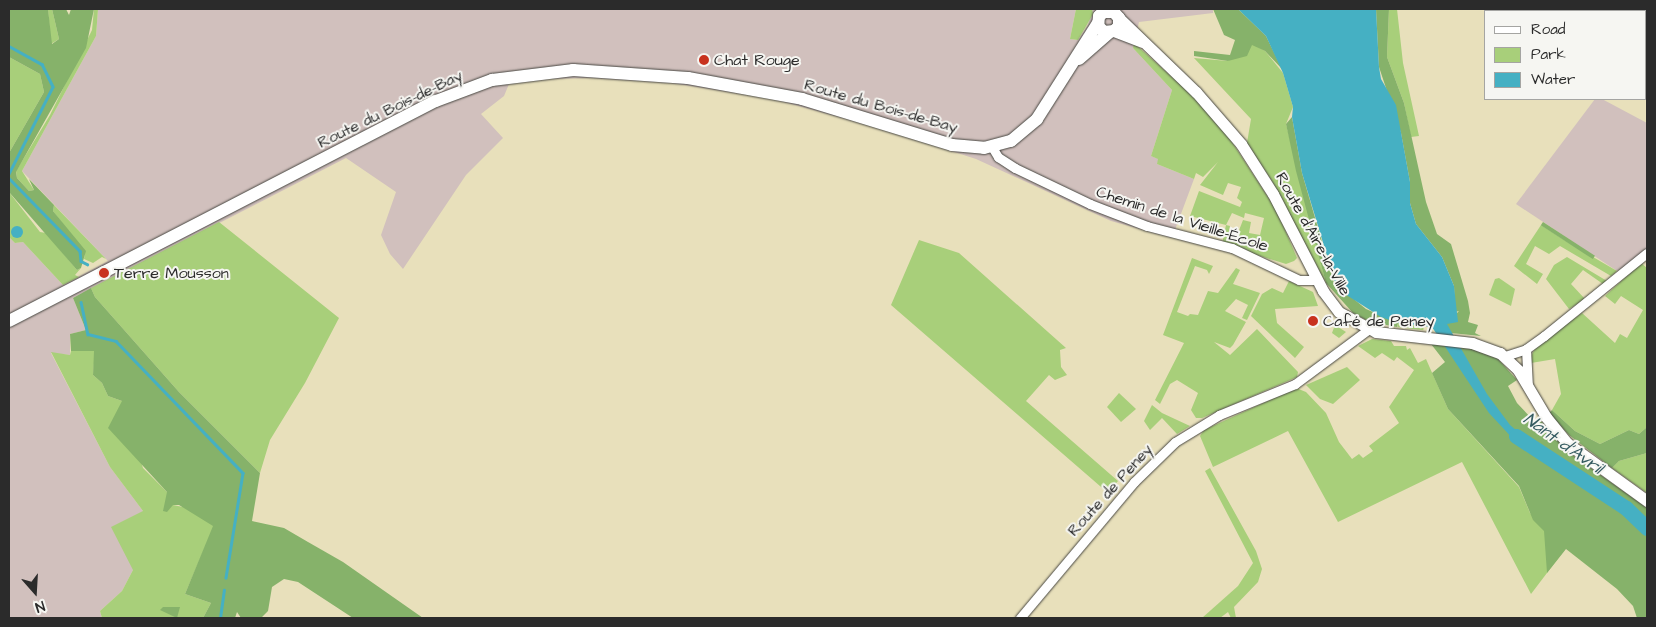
<!DOCTYPE html>
<html>
<head>
<meta charset="utf-8">
<style>
	body { margin:0 }
	#map { position:relative; width:1656px; height:627px; overflow:hidden; background:#e8e0bb; font-family:"Architects Daughter",sans-serif }
	div>[style] { position:absolute }
	.industrial>* { inset:0; background:#d1c0bd }
	.green>* { inset:0; background:#a8cf7a; transform-origin:0 0 }
	.forest>* { inset:0; background:#86b26a; transform-origin:0 0 }
	.water>* { inset:0; background:#45b0c3 }
	.round { border-radius:50% }
	.stream>* { height:2.5px; margin:-1.25px; padding:0 1.25px; transform-origin:1.25px; border-radius:1.25px; background:#45b0c3 }
	.river>* { height:15px; margin:-7.5px; padding:0 7.5px; transform-origin:7.5px; border-radius:7.5px; background:#45b0c3 }
	.roads { filter:drop-shadow(0 0 1px #474641) drop-shadow(0 0 1px #474641) }
	.minor>* { height:9px; margin:-4.5px; padding:0 4.5px; transform-origin:4.5px; border-radius:4.5px; background:#fff }
	.tertiary>* { height:11px; margin:-5.5px; padding:0 5.5px; transform-origin:5.5px; border-radius:5.5px; background:#fff }
	.secondary>* { height:12px; margin:-6px; padding:0 6px; transform-origin:6px; border-radius:6px; background:#fff }
	.dots>* { width:14px; height:14px; translate:-50% -50%; box-sizing:border-box; border:2px solid #f6f6f2; border-radius:50% }
	span { translate:-50% -50%; white-space:nowrap; text-align:center; line-height:1.15; -webkit-text-stroke:4px #f6f6f2; paint-order:stroke }
	.poi-label { font-size:16px; color:#2b2b2b }
	.left { translate:0 -50%; text-align:left }
	.street-label { font-size:16px; color:#2b2b2b }
	.water-label { font-size:18px; color:#345a60; font-style:italic }
	.frame { position:absolute; inset:0; border:10px solid #2b2b2b; pointer-events:none }
	.legend { position:absolute; left:1484px; top:10px; width:162px; height:90px; box-sizing:border-box; background:#f6f6f2; border:1px solid #a5a5a2; margin:0; padding:6px 9px; list-style:none; font-size:15px; color:#2b2b2b }
	.legend li { display:flex; align-items:center; gap:10px; height:25px }
	.legend b { width:25px; border:1px solid #a5a5a2 }
	.north { position:absolute; left:10px; top:567px; width:50px; height:50px; -webkit-text-stroke:4px #f6f6f2; paint-order:stroke; rotate:161deg; font-size:14px; font-weight:700; line-height:20px; text-align:center; color:#2b2b2b }
	.north::after { content:''; display:block; margin:auto; width:18px; height:22px; background:#2b2b2b; clip-path:polygon(50% 0,100% 100%,50% 72%,0 100%) }
</style>
</head>
<body>
<div id="map">
	<div class="industrial">
		<i style="clip-path:polygon(98px 9px,1076px 9px,1070px 39px,1078px 40px,1088px 25px,1092px 9px,1213px 9px,1213px 13px,1139px 22px,1133px 48px,1172px 90px,1151px 156px,1159px 159px,1157px 164px,1194px 179px,1172px 238px,1111px 221px,976px 159px,886px 130px,773px 99px,671px 83px,592px 78px,541px 79px,509px 84px,504px 96px,481px 114px,503px 138px,466px 175px,403px 269px,390px 254px,381px 235px,396px 192px,346px 158px,73px 298px,86px 330px,70px 334px,70px 355px,51px 353px,110px 467px,143px 511px,133px 570px,122px 591px,100px 611px,102px 618px,9px 618px,9px 237px,15px 243px,23px 242px,63px 285px,108px 261px,22px 171px,96px 36px)"></i>
		<i style="clip-path:polygon(1595px 99px,1602px 99px,1647px 123px,1647px 254px,1617px 271px,1516px 204px)"></i>
	</div>
	<div class="green">
		<i style="clip-path:polygon(48px 9px,52px 9px,59px 39px,51px 44px)"></i>
		<i style="clip-path:polygon(94px 9px,98px 9px,96px 36px,22px 171px,34px 190px,29px 191px,17px 178px,16px 171px,50px 115px,92px 30px)"></i>
		<i style="clip-path:polygon(1076px 9px,1092px 9px,1093px 14px,1078px 40px,1070px 39px)"></i>
		<i style="clip-path:polygon(1389px 9px,1397px 9px,1403px 63px,1419px 136px,1411px 137px,1404px 103px,1387px 57px)"></i>
		<i style="clip-path:polygon(evenodd,1134px 43px,1192px 95px,1228px 136px,1277px 211px,1297px 258px,1294px 261px,1286px 264px,1222px 244px,1226px 225px,1190px 216px,1199px 191px,1240px 207px,1242px 202px,1237px 198px,1241px 187px,1228px 183px,1223px 195px,1200px 185px,1218px 162px,1203px 177px,1196px 173px,1194px 179px,1157px 164px,1158px 159px,1151px 156px,1172px 90px,1133px 48px,1134px 43px,1232px 213px,1244px 218px,1245px 213px,1264px 218px,1260px 235px,1249px 233px,1251px 222px,1243px 220px,1238px 233px,1229px 230px,1230px 226px,1226px 225px,1232px 213px)"></i>
		<i style="clip-path:polygon(1252px 44px,1265px 51px,1283px 73px,1293px 107px,1286px 124px,1326px 283px,1272px 181px,1247px 143px,1251px 119px,1194px 58px,1228px 61px)"></i>
		<i style="clip-path:polygon(9px 57px,40px 74px,44px 92px,9px 153px)"></i>
		<i style="clip-path:polygon(9px 192px,40px 232px,46px 233px,77px 270px,81px 268px,75px 275px,79px 277px,63px 285px,23px 242px,15px 243px,9px 237px)"></i>
		<i style="clip-path:polygon(54px 205px,106px 259px,102px 257px,93px 263px,84px 259px,85px 253px,53px 211px)"></i>
		<i style="clip-path:polygon(219px 222px,339px 318px,305px 383px,270px 440px,260px 473px,179px 392px,95px 297px,91px 288px)"></i>
		<i style="clip-path:polygon(1541px 225px,1564px 240px,1617px 271px,1611px 276px,1560px 246px,1549px 254px,1535px 246px,1526px 264px,1543px 274px,1537px 284px,1514px 266px)"></i>
		<i style="clip-path:polygon(919px 240px,959px 253px,1066px 348px,1060px 350px,1061px 367px,1067px 375px,1055px 380px,1049px 375px,1026px 401px,1118px 481px,1108px 493px,891px 305px)"></i>
		<i style="clip-path:polygon(1567px 257px,1607px 281px,1603px 284px,1583px 270px,1571px 284px,1585px 299px,1569px 309px,1546px 279px,1554px 265px)"></i>
		<i style="clip-path:polygon(1192px 258px,1213px 266px,1209px 274px,1207px 270px,1195px 266px,1177px 312px,1188px 316px,1190px 314px,1198px 315px,1208px 291px,1218px 293px,1236px 268px,1240px 270px,1233px 284px,1260px 293px,1247px 320px,1242px 318px,1248px 305px,1236px 299px,1225px 311px,1246px 322px,1233px 345px,1230px 348px,1214px 342px,1230px 355px,1257px 329px,1298px 372px,1297px 377px,1202px 418px,1196px 418px,1191px 410px,1198px 393px,1177px 380px,1170px 384px,1160px 404px,1155px 400px,1184px 343px,1163px 335px)"></i>
		<i style="clip-path:polygon(1641px 263px,1647px 268px,1647px 427px,1639px 434px,1629px 430px,1600px 444px,1575px 431px,1552px 410px,1561px 394px,1555px 359px,1531px 363px,1530px 358px,1537px 345px,1582px 313px,1615px 343px,1620px 334px,1627px 338px,1643px 310px,1621px 296px,1615px 304px,1605px 296px)"></i>
		<i style="clip-path:polygon(1499px 278px,1515px 289px,1511px 306px,1489px 295px,1495px 279px)"></i>
		<i style="clip-path:polygon(1289px 281px,1313px 292px,1318px 306px,1275px 309px,1277px 323px,1304px 347px,1295px 358px,1251px 316px,1262px 294px,1272px 288px,1283px 293px)"></i>
		<i style="left:1398px;top:323px;width:26px;height:4px;rotate:7deg"></i>
		<i style="clip-path:polygon(1335px 325px,1346px 332px,1339px 338px,1332px 333px)"></i>
		<i style="clip-path:polygon(1372px 339px,1391px 341px,1394px 346px,1406px 346px,1407px 350px,1410px 348px,1418px 363px,1426px 359px,1448px 409px,1519px 487px,1530px 513px,1566px 548px,1531px 594px,1462px 462px,1338px 522px,1288px 431px,1213px 467px,1200px 436px,1204px 430px,1296px 388px,1306px 392px,1326px 413px,1339px 442px,1352px 459px,1359px 454px,1363px 458px,1373px 451px,1369px 446px,1399px 423px,1389px 407px,1414px 370px,1397px 357px,1394px 361px,1382px 353px,1375px 358px,1358px 346px)"></i>
		<i style="clip-path:polygon(71px 351px,95px 351px,93px 375px,102px 383px,108px 396px,122px 401px,143px 468px,167px 492px,173px 505px,188px 508px,214px 526px,185px 594px,211px 603px,203px 618px,102px 618px,100px 611px,122px 591px,133px 570px,111px 527px,143px 511px,110px 467px,51px 352px,70px 355px)"></i>
		<i style="clip-path:polygon(1347px 367px,1360px 380px,1333px 404px,1320px 399px,1306px 385px)"></i>
		<i style="clip-path:polygon(1119px 393px,1136px 409px,1121px 422px,1107px 407px)"></i>
		<i style="clip-path:polygon(1152px 405px,1162px 413px,1190px 426px,1177px 434px,1162px 418px,1150px 430px,1144px 421px)"></i>
		<i style="clip-path:polygon(1647px 453px,1647px 493px,1612px 468px,1619px 461px)"></i>
		<i style="clip-path:polygon(1210px 468px,1256px 551px,1262px 569px,1258px 582px,1234px 607px,1236px 618px,1231px 618px,1228px 612px,1220px 618px,1202px 618px,1238px 586px,1253px 563px,1205px 471px)"></i>
	</div>
	<div class="forest">
		<i style="clip-path:polygon(9px 9px,48px 9px,52px 44px,59px 39px,52px 9px,66px 9px,69px 15px,71px 9px,94px 9px,86px 48px,16px 172px,17px 178px,29px 191px,34px 190px,29px 179px,54px 205px,53px 211px,86px 251px,81px 268px,77px 270px,9px 192px,9px 153px,44px 92px,40px 74px,9px 57px)"></i>
		<i style="clip-path:polygon(1213px 9px,1238px 9px,1266px 36px,1282px 69px,1265px 51px,1252px 45px,1247px 56px,1228px 61px,1194px 56px,1194px 51px,1230px 55px,1235px 40px,1224px 35px)"></i>
		<i style="clip-path:polygon(1376px 9px,1389px 9px,1387px 57px,1404px 103px,1426px 202px,1437px 234px,1451px 244px,1468px 301px,1470px 313px,1468px 322px,1478px 325px,1475px 333px,1481px 336px,1451px 333px,1446px 324px,1459px 311px,1455px 312px,1454px 286px,1442px 257px,1416px 224px,1410px 203px,1410px 182px,1401px 133px,1379px 67px)"></i>
		<i style="clip-path:polygon(1292px 117px,1302px 173px,1334px 283px,1366px 309px,1398px 323px,1397px 327px,1370px 322px,1353px 313px,1326px 283px,1296px 171px,1286px 124px)"></i>
		<i style="left:1543px;top:222px;width:62px;height:4px;rotate:33deg"></i>
		<i style="clip-path:polygon(91px 288px,95px 297px,179px 392px,260px 473px,252px 521px,284px 528px,308px 542px,343px 562px,423px 618px,353px 618px,298px 582px,284px 579px,272px 587px,268px 611px,261px 618px,241px 618px,237px 612px,235px 618px,203px 618px,211px 603px,185px 594px,213px 526px,179px 505px,173px 505px,167px 512px,163px 511px,167px 492px,108px 428px,122px 401px,108px 396px,102px 383px,93px 375px,94px 351px,71px 351px,70px 334px,86px 330px,73px 298px)"></i>
		<i style="clip-path:polygon(1431px 344px,1472px 349px,1498px 359px,1517px 380px,1508px 386px,1517px 403px,1532px 419px,1542px 422px,1571px 454px,1647px 508px,1647px 618px,1637px 618px,1633px 606px,1617px 589px,1566px 549px,1547px 573px,1544px 531px,1533px 520px,1519px 486px,1448px 409px,1432px 373px,1445px 362px)"></i>
		<i style="clip-path:polygon(1552px 410px,1575px 431px,1600px 444px,1629px 430px,1639px 434px,1647px 427px,1647px 453px,1619px 461px,1612px 468px,1569px 435px,1549px 413px)"></i>
		<i style="clip-path:polygon(163px 607px,180px 607px,177px 618px,160px 610px)"></i>
	</div>
	<div class="water">
		<i style="clip-path:polygon(1238px 9px,1376px 9px,1379px 67px,1381px 79px,1396px 105px,1410px 182px,1410px 203px,1416px 224px,1442px 257px,1454px 286px,1458px 322px,1447px 324px,1487px 394px,1510px 425px,1532px 444px,1531px 449px,1527px 450px,1516px 442px,1489px 413px,1432px 327px,1398px 323px,1381px 317px,1337px 289px,1302px 173px,1292px 117px,1293px 107px,1283px 73px,1266px 36px)"></i>
		<i class="round" style="left:11px;top:226px;width:12px;height:12px"></i>
	</div>
	<div class="stream">
		<i style="left:9px;top:46px;width:38px;rotate:29deg"></i>
		<i style="left:42px;top:64px;width:25px;rotate:64deg"></i>
		<i style="left:53px;top:87px;width:97px;rotate:116.8deg"></i>
		<i style="left:9px;top:178px;width:102px;rotate:45.8deg"></i>
		<i style="left:80px;top:251px;width:10px;rotate:84deg"></i>
		<i style="left:81px;top:261px;width:7px;rotate:27deg"></i>
		<i style="left:81px;top:302px;width:33px;rotate:78deg"></i>
		<i style="left:88px;top:334px;width:29px;rotate:14deg"></i>
		<i style="left:116px;top:341px;width:183px;rotate:46.1deg"></i>
		<i style="left:243px;top:473px;width:106px;rotate:99.2deg"></i>
		<i style="left:220px;top:618px;width:28px;rotate:-82deg"></i>
	</div>
	<div class="river">
		<i style="left:1516px;top:436px;width:131px;rotate:33.2deg"></i>
		<i style="left:1626px;top:508px;width:29px;rotate:44deg"></i>
	</div>
	<div class="roads">
		<div class="minor">
			<i style="left:992px;top:147px;width:12px;rotate:59deg"></i>
			<i style="left:998px;top:157px;width:20px;rotate:33deg"></i>
			<i style="left:1015px;top:168px;width:83px;rotate:25.6deg"></i>
			<i style="left:1090px;top:204px;width:61px;rotate:21.1deg"></i>
			<i style="left:1147px;top:226px;width:88px;rotate:14.5deg"></i>
			<i style="left:1232px;top:248px;width:74px;rotate:25.5deg"></i>
			<i style="left:1299px;top:280px;width:18px"></i>
			<i style="left:1526px;top:349px;width:35px;rotate:87deg"></i>
			<i style="left:1505px;top:356px;width:22px;rotate:-18deg"></i>
			<i style="left:1526px;top:349px;width:22px;rotate:-36deg"></i>
			<i style="left:1544px;top:336px;width:132px;rotate:-38.9deg"></i>
			<i style="left:1020px;top:618px;width:177px;rotate:-50deg"></i>
			<i style="left:1134px;top:482px;width:57px;rotate:-44.3deg"></i>
			<i style="left:1175px;top:442px;width:52px;rotate:-31.5deg"></i>
			<i style="left:1219px;top:415px;width:82px;rotate:-22.2deg"></i>
			<i style="left:1295px;top:384px;width:92px;rotate:-36.6deg"></i>
		</div>
		<div class="tertiary">
			<i style="left:1119px;top:18px;width:107px;rotate:43.9deg"></i>
			<i style="left:1196px;top:92px;width:69px;rotate:49.1deg"></i>
			<i style="left:1241px;top:144px;width:59px;rotate:57.4deg"></i>
			<i style="left:1273px;top:194px;width:109px;rotate:62.7deg"></i>
			<i style="left:1323px;top:291px;width:26px;rotate:53deg"></i>
			<i style="left:1339px;top:312px;width:42px;rotate:28.4deg"></i>
			<i style="left:1376px;top:332px;width:97px;rotate:6.5deg"></i>
			<i style="left:1472px;top:343px;width:30px;rotate:20deg"></i>
			<i style="left:1500px;top:353px;width:25px;rotate:43deg"></i>
			<i style="left:1518px;top:370px;width:55px;rotate:59.2deg"></i>
			<i style="left:1546px;top:417px;width:33px;rotate:51deg"></i>
			<i style="left:1567px;top:443px;width:99px;rotate:35.9deg"></i>
			<i style="left:1114px;top:31px;width:30px;rotate:21deg"></i>
		</div>
		<div class="secondary">
			<i style="left:1111px;top:9px;width:12px;rotate:48deg"></i>
			<i style="left:1119px;top:18px;width:8px;rotate:90deg"></i>
			<i style="left:1119px;top:26px;width:7px;rotate:135deg"></i>
			<i style="left:1114px;top:31px;width:10px;rotate:174deg"></i>
			<i style="left:1104px;top:32px;width:8px;rotate:-135deg"></i>
			<i style="left:1098px;top:26px;width:10px;rotate:-84deg"></i>
			<i style="left:1099px;top:16px;width:6px;rotate:-39deg"></i>
			<i style="left:1104px;top:12px;width:9px"></i>
			<i style="left:1079px;top:59px;width:41px;rotate:-41.1deg"></i>
			<i style="left:9px;top:321px;width:480px;rotate:-27.3deg"></i>
			<i style="left:436px;top:101px;width:60px;rotate:-20.6deg"></i>
			<i style="left:492px;top:80px;width:82px;rotate:-7deg"></i>
			<i style="left:573px;top:70px;width:115px;rotate:4deg"></i>
			<i style="left:688px;top:78px;width:116px;rotate:10.4deg"></i>
			<i style="left:802px;top:99px;width:157px;rotate:17deg"></i>
			<i style="left:952px;top:145px;width:32px;rotate:5deg"></i>
			<i style="left:984px;top:148px;width:28px;rotate:-15deg"></i>
			<i style="left:1011px;top:141px;width:34px;rotate:-40deg"></i>
			<i style="left:1037px;top:119px;width:114px;rotate:-57.6deg"></i>
		</div>
	</div>
	<div class="dots">
		<i style="left:704px;top:60px;background:#c8321e"></i>
		<i style="left:104px;top:273px;background:#c8321e"></i>
		<i style="left:1313px;top:321px;background:#c8321e"></i>
	</div>
	<div class="poi-label">
		<span class="left" style="left:714px;top:60px">Chat Rouge</span>
		<span class="left" style="left:114px;top:273px">Terre Mousson</span>
		<span class="left" style="left:1323px;top:321px">Café de Peney</span>
	</div>
	<div class="street-label">
		<span style="left:881px;top:106px;rotate:16deg">Route du Bois-de-Bay</span>
		<span style="left:390px;top:109px;rotate:-26deg">Route du Bois-de-Bay</span>
		<span style="left:1182px;top:219px;rotate:18deg">Chemin de la Vieille-École</span>
		<span style="left:1313px;top:234px;rotate:61deg">Route d'Aire-la-Ville</span>
		<span style="left:1110px;top:490px;rotate:-48deg">Route de Peney</span>
	</div>
	<div class="water-label">
		<span style="left:1563px;top:444px;rotate:35deg">Nant d'Avril</span>
	</div>
	<div class="frame"></div>
	<ul class="legend">
	<li><b style="height:6px;background:#fff"></b>Road</li>
	<li><b style="height:14px;background:#a8cf7a"></b>Park</li>
	<li><b style="height:14px;background:#45b0c3"></b>Water</li>
	</ul>
	<div class="north">N</div>
</div>
</body>
</html>
